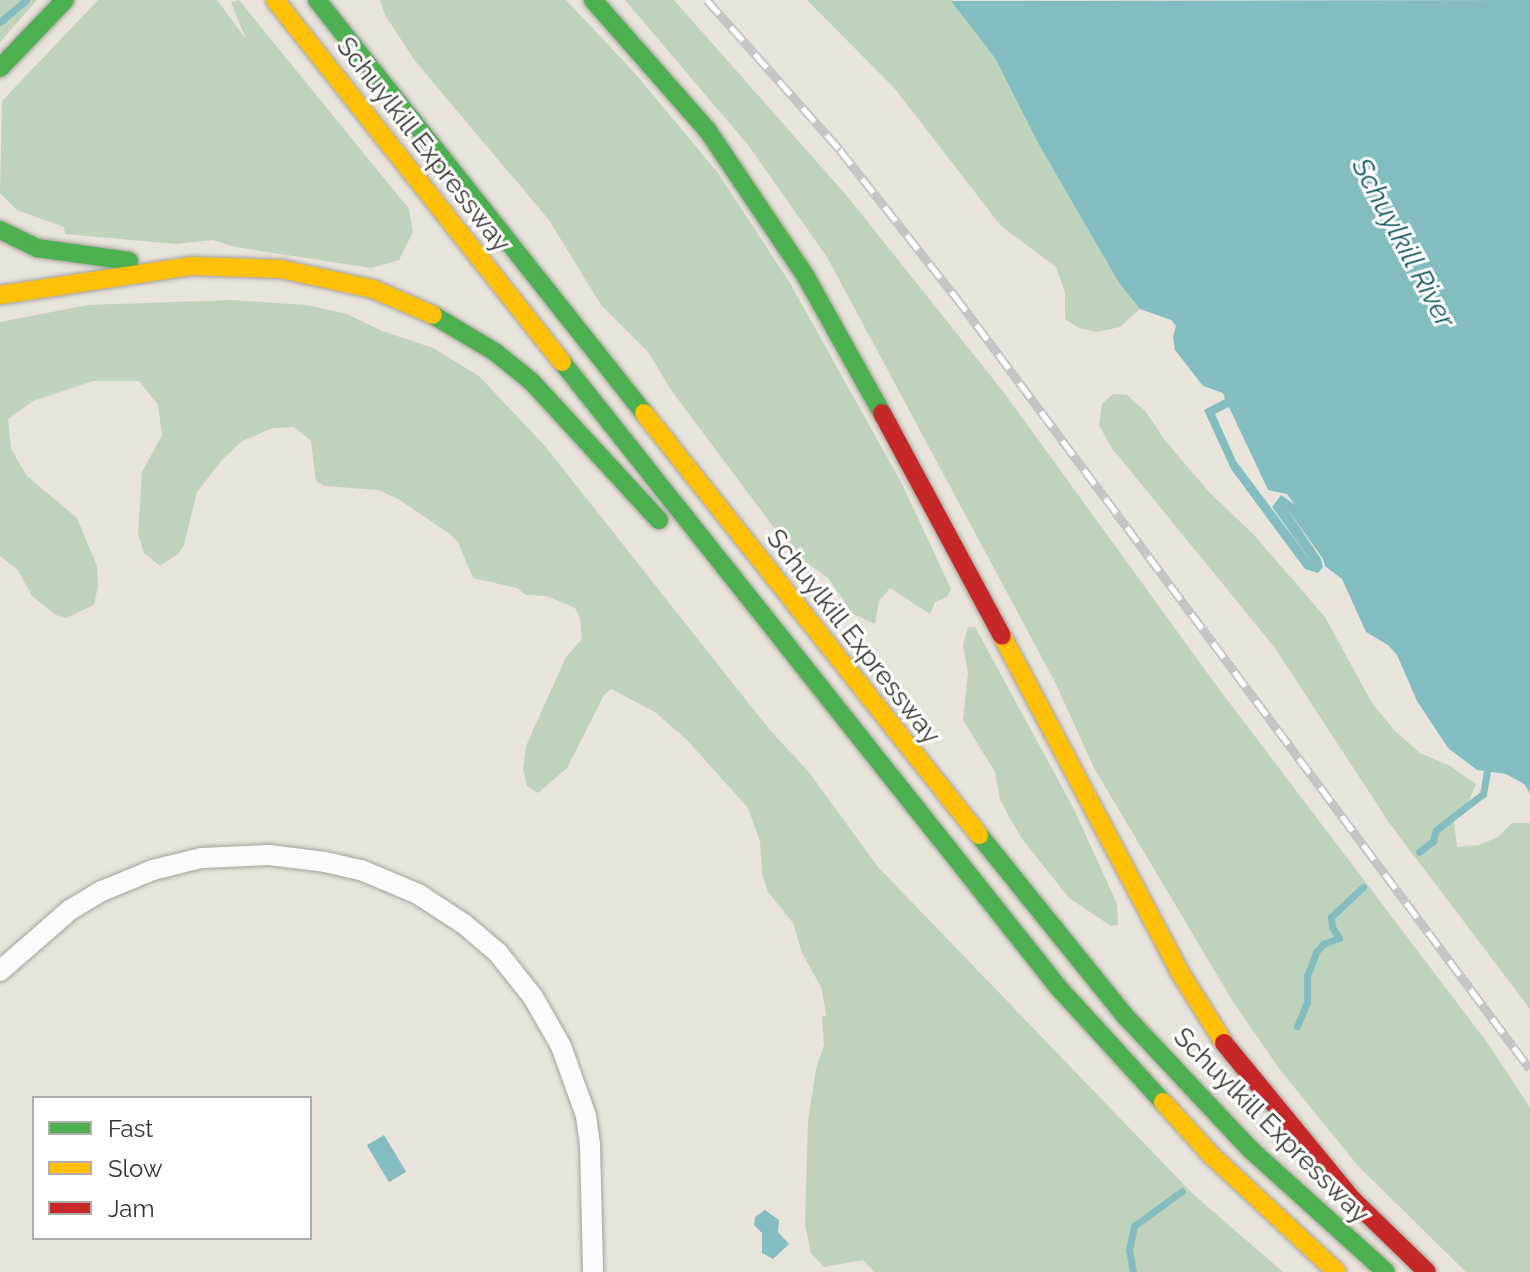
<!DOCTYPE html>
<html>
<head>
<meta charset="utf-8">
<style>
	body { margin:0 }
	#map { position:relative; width:1530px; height:1272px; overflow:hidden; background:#e8e4dc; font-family:Raleway,sans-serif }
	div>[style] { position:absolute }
	.green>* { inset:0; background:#bfd2bb }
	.water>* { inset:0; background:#84bdbf; transform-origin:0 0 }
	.stream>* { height:7px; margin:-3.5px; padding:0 3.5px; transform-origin:3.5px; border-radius:3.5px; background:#84bdbf }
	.roads { filter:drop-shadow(0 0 2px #a4a19b) drop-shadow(0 0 2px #a4a19b) }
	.street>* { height:20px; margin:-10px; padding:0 10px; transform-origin:10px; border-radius:10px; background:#fcfbfa }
	.fast>* { height:18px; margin:-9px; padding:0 9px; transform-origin:9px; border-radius:9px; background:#4caf50 }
	.slow>* { height:18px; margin:-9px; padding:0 9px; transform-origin:9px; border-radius:9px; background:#ffc107 }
	.jam>* { height:18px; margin:-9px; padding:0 9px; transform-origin:9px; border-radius:9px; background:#c62828 }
	.rail>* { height:9px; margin-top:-4.5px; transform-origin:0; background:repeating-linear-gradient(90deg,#fff 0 18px,#c6c5c3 0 36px); box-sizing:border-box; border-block:2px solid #c6c5c3 }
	span { translate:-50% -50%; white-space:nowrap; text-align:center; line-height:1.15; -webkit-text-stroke:6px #fff; paint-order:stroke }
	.street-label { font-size:26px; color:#37332d }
	.water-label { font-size:28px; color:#145b60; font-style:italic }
	.legend { position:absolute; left:32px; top:1096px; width:280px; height:144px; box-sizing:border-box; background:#fff; border:2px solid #afadab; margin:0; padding:10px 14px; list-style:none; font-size:24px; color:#37332d }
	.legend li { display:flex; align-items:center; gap:16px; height:40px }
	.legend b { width:40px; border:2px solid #afadab }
</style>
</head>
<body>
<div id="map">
	<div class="green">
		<i style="clip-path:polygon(0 0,37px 0,0 42px)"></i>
		<i style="clip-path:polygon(98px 0,217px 0,246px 39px,231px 2px,239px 0,409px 209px,413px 232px,399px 260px,371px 268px,235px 247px,213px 240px,176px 244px,65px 234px,64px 227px,17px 210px,0 193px,2px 101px)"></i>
		<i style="clip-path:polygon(380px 0,566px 0,633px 71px,718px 173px,790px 283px,902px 484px,951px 589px,947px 597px,935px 602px,930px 614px,890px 588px,879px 601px,875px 624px,853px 614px,828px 578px,803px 560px,778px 533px,671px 390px,649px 353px,601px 305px,549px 220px,415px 61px,385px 15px)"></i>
		<i style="clip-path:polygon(625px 0,674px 0,847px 196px,1005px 394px,1216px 685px,1489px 1045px,1530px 1108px,1530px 1272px,1466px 1272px,1359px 1167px,1280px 1070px,1232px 1000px,1094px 768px,1055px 682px,827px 257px,748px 145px)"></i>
		<i style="clip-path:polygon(807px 0,951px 0,995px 58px,1038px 143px,1119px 283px,1140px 309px,1120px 327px,1097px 332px,1079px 328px,1065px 319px,1065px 292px,1056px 267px,1001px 226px,895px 89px)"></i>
		<i style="clip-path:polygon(232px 300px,307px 305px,347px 314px,382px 331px,433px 348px,479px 376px,545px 446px,769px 729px,808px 771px,878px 867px,1192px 1193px,1283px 1272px,874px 1272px,863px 1260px,824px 1267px,811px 1253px,805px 1225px,808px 1121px,816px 1069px,824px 1045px,822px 1015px,826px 1017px,825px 1007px,821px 987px,802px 953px,793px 923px,768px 892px,762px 873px,760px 841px,748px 808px,687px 740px,655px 712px,611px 689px,604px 695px,567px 768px,538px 793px,527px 786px,523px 769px,526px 746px,566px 657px,582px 639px,580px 618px,575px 608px,547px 596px,526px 595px,517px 588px,473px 578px,458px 542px,450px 534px,398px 499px,378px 490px,325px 486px,316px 481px,311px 441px,294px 427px,273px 428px,242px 441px,222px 460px,197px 492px,184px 545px,178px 554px,160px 566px,144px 553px,138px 534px,142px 472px,162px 435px,158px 405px,139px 381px,93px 381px,33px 401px,8px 419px,11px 449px,27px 476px,77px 518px,97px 566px,98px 586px,94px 605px,66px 618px,56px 615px,32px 596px,18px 570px,0 556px,0 322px,88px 305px)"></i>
		<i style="clip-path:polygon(1113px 394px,1127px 395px,1146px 412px,1164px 439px,1208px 491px,1253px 534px,1325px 617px,1372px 703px,1394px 730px,1420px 753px,1450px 766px,1476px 784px,1469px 801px,1454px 821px,1457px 847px,1479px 845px,1498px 837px,1512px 823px,1530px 823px,1530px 1009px,1390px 824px,1275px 648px,1111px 447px,1099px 425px,1102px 404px)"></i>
		<i style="clip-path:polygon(968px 627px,975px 627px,1074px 809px,1117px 904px,1118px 925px,1111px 926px,1069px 898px,1022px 839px,1000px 800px,995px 772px,963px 720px,968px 673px,963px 645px)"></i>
	</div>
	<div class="water">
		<i style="clip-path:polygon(evenodd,1530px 0,1530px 793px,1524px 784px,1506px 774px,1477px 770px,1448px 748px,1417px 701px,1397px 655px,1388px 645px,1366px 632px,1342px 579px,1325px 566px,1323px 559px,1284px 504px,1321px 559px,1323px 567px,1318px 573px,1305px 569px,1231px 469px,1204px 410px,1225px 399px,1223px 393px,1203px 386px,1175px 350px,1173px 337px,1176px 326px,1171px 320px,1140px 309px,1119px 283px,1038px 143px,995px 58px,951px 1px,1530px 0,1229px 407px,1268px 490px,1287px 494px,1295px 505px,1281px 495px,1272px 507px,1314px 565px,1236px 461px,1215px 414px,1229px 407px)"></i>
		<i style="left:384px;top:1135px;width:43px;height:20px;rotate:59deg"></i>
		<i style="clip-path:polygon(765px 1210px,779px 1220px,778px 1232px,789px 1244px,773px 1259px,762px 1253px,762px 1233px,754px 1225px,755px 1217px)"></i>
	</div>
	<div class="stream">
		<i style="left:0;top:22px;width:34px;rotate:-40deg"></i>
		<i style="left:1419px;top:852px;width:18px;rotate:-38deg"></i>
		<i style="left:1433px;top:841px;width:11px;rotate:-75deg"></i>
		<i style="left:1436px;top:830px;width:59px;rotate:-37.5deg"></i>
		<i style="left:1483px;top:794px;width:23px;rotate:-80deg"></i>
		<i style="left:1297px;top:1026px;width:26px;rotate:-67deg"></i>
		<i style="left:1307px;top:1002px;width:26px;rotate:-90deg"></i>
		<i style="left:1307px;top:976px;width:26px;rotate:-69deg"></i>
		<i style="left:1316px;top:952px;width:11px;rotate:-49deg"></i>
		<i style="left:1323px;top:944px;width:17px;rotate:-21deg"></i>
		<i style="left:1339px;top:938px;width:13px;rotate:-122deg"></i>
		<i style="left:1332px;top:927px;width:10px;rotate:-96deg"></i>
		<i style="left:1331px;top:917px;width:44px;rotate:-43.2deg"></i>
		<i style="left:1133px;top:1272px;width:22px;rotate:-100deg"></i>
		<i style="left:1129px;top:1250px;width:25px;rotate:-78deg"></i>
		<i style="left:1134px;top:1226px;width:59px;rotate:-36.1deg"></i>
	</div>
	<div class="roads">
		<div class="street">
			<i style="left:0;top:971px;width:93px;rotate:-41.1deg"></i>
			<i style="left:70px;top:910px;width:37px;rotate:-31deg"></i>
			<i style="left:102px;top:891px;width:55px;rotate:-22.4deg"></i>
			<i style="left:153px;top:870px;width:49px;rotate:-14deg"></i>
			<i style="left:201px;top:858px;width:68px;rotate:-2.5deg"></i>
			<i style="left:269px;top:855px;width:56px;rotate:7.1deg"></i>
			<i style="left:325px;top:862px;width:37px;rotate:13deg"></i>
			<i style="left:361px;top:870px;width:62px;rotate:22.8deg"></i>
			<i style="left:418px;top:894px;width:55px;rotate:33.1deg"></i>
			<i style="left:464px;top:924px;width:45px;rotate:40.5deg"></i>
			<i style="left:498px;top:953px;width:56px;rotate:51.5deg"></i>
			<i style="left:533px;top:997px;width:56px;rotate:60.3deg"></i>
			<i style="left:561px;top:1046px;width:74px;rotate:70.3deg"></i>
			<i style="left:586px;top:1116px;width:29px;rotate:82deg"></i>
			<i style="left:590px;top:1145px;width:127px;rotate:88.6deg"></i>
		</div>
		<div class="fast">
			<i style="left:317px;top:0;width:527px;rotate:51.63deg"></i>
			<i style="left:593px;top:0;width:174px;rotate:48.7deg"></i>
			<i style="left:708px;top:131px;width:176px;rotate:56.1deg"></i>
			<i style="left:806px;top:277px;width:156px;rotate:60.8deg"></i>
			<i style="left:0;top:68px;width:94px;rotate:-46.3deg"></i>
			<i style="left:0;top:230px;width:41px;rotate:25.9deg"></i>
			<i style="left:37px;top:248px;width:93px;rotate:8deg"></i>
			<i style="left:433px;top:315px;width:72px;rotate:30.8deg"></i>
			<i style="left:495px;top:352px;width:46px;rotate:38.9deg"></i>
			<i style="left:531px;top:381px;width:189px;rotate:47.4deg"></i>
			<i style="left:562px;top:362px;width:798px;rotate:51.56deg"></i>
			<i style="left:1058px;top:987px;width:156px;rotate:47.6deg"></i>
			<i style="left:979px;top:835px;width:234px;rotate:51.1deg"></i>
			<i style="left:1126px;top:1017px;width:181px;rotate:46.8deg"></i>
			<i style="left:1250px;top:1149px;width:183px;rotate:42.1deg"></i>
		</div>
		<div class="slow">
			<i style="left:275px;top:0;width:462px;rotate:51.6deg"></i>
			<i style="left:0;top:295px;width:193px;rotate:-8.6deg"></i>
			<i style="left:191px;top:266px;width:90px;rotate:1.9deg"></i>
			<i style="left:281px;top:269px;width:94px;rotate:12.3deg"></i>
			<i style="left:373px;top:289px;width:65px;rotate:23.4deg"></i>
			<i style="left:644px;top:413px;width:539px;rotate:51.56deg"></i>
			<i style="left:1002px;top:636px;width:379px;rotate:62.1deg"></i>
			<i style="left:1179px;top:971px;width:85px;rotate:58deg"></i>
			<i style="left:1163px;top:1102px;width:72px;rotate:47.8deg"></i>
			<i style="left:1211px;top:1155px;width:172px;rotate:42.9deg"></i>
		</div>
		<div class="jam">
			<i style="left:882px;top:413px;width:253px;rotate:61.7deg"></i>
			<i style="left:1224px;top:1043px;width:203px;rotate:50.6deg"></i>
			<i style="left:1353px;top:1200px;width:103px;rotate:44.2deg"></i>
		</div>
	</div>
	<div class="rail">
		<i style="left:707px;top:0;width:200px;rotate:48.4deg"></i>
		<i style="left:840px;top:150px;width:186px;rotate:51.8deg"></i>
		<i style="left:955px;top:296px;width:963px;rotate:53.36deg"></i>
	</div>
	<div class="street-label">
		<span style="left:423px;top:145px;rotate:52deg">Schuylkill Expressway</span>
		<span style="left:853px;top:637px;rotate:52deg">Schuylkill Expressway</span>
		<span style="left:1271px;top:1126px;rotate:45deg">Schuylkill Expressway</span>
	</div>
	<div class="water-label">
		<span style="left:1403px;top:243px;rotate:62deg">Schuylkill River</span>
	</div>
	<ul class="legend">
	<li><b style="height:10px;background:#4caf50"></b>Fast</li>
	<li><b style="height:10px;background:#ffc107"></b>Slow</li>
	<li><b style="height:10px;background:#c62828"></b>Jam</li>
	</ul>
</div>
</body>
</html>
